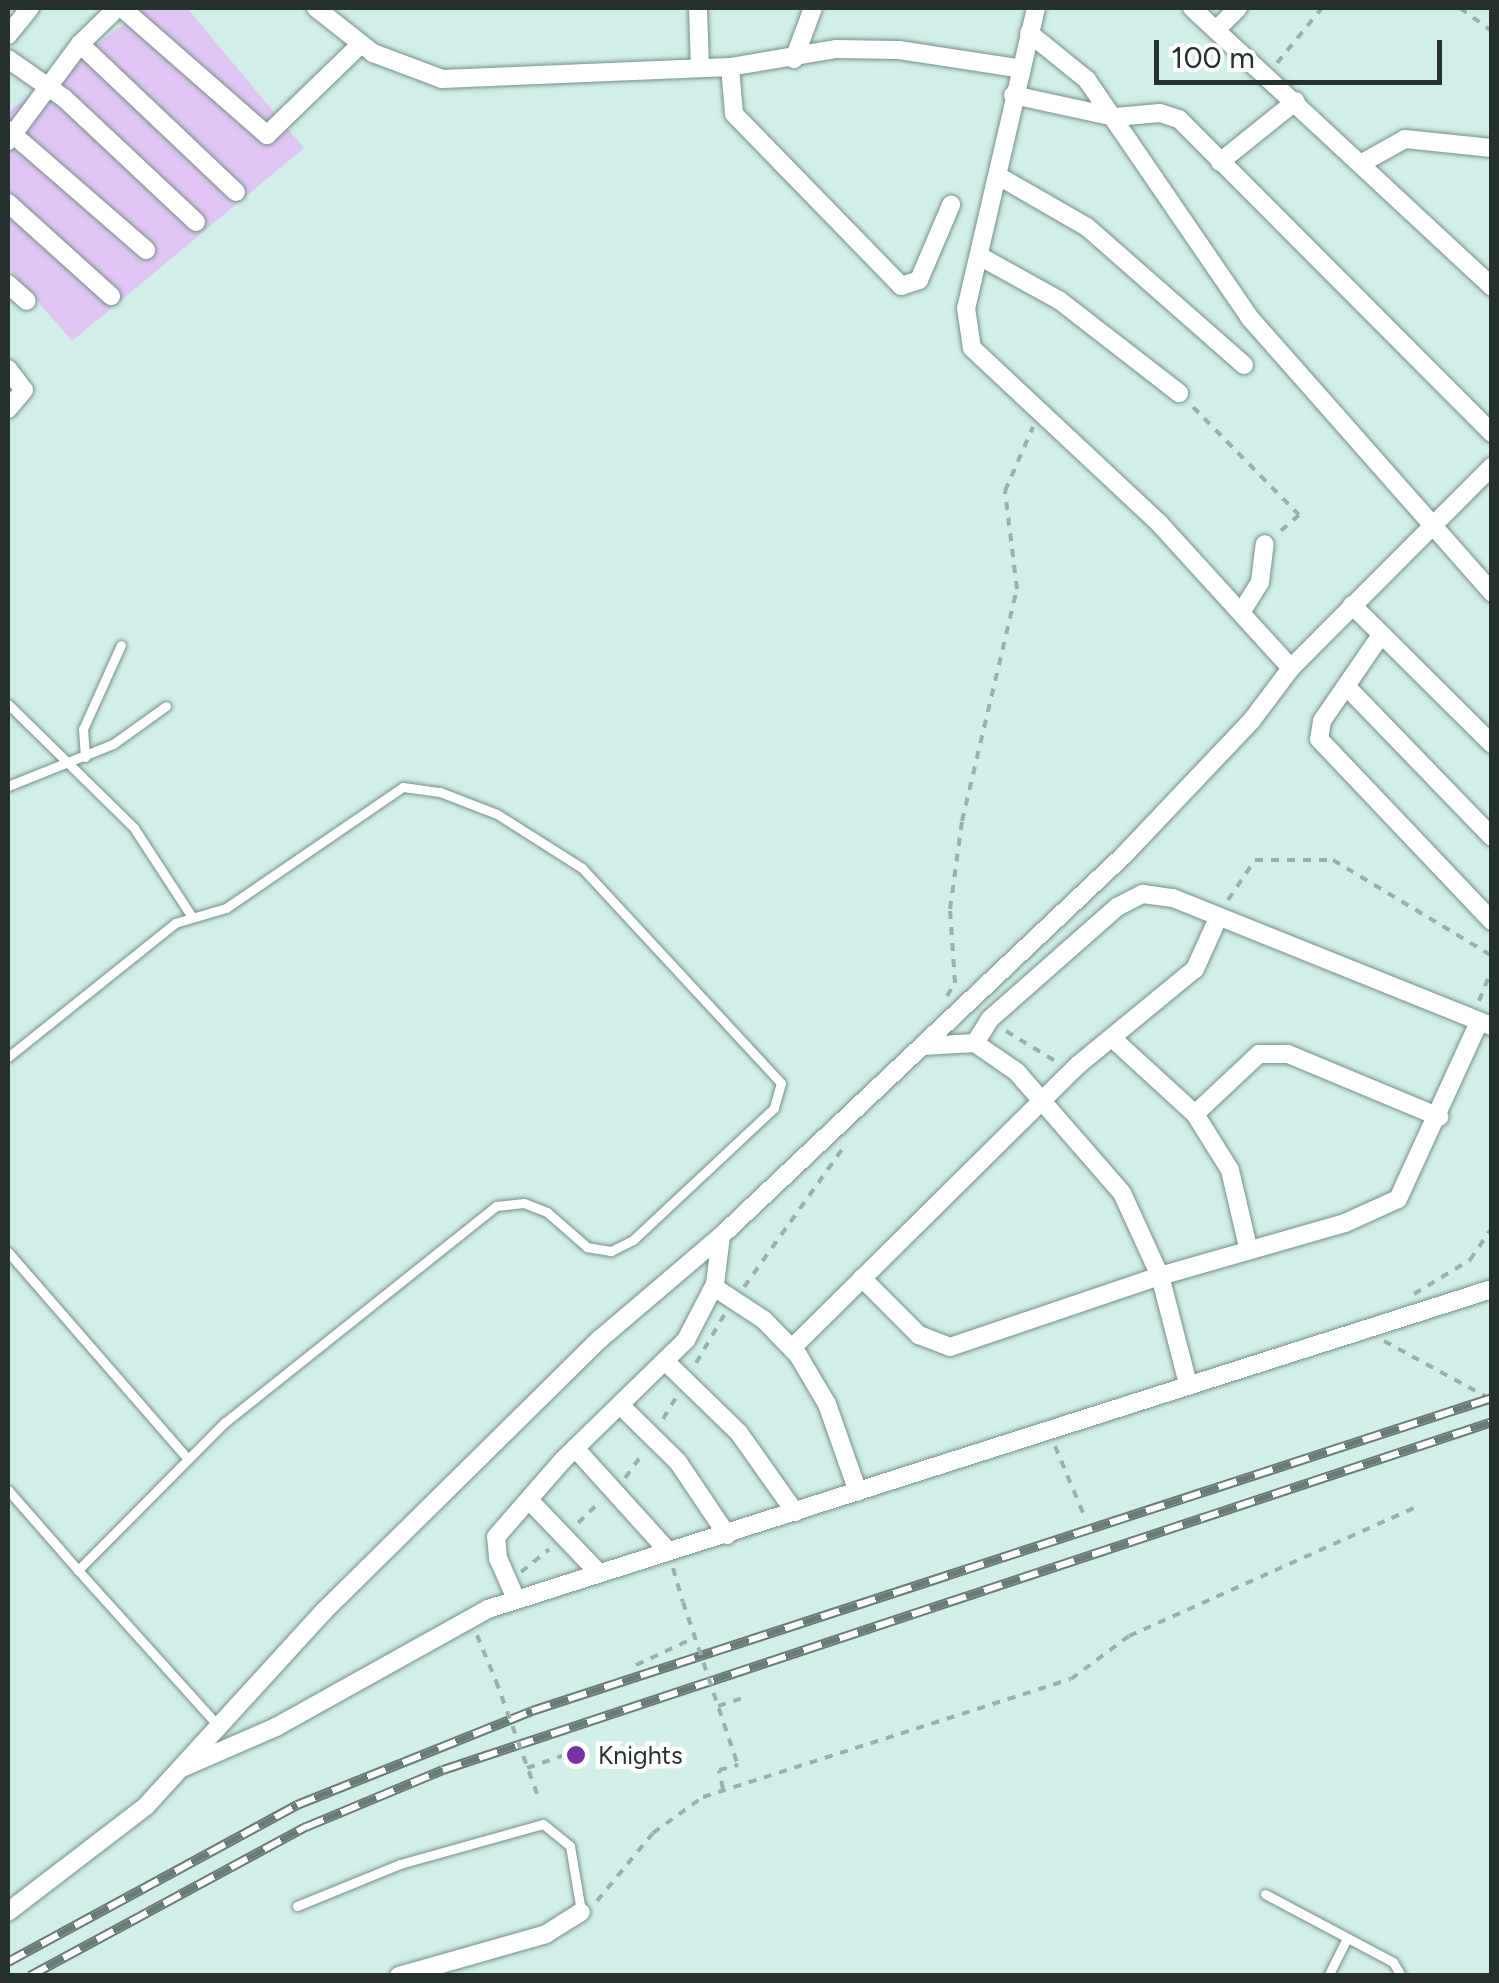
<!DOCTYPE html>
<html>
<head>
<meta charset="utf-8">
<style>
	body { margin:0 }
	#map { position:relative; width:1499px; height:1983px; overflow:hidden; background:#d1eee8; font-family:Figtree,sans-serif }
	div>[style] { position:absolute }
	.green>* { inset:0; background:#dfc6f3 }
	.path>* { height:4px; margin-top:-2px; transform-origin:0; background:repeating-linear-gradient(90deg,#99b0ac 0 8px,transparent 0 16px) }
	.roads { filter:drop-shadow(0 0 2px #758f8a) drop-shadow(0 0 2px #758f8a) }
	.service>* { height:9px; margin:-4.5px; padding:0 4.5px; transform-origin:4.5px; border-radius:4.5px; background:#fff }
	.minor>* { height:18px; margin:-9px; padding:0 9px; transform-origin:9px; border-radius:9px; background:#fff }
	.rail>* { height:10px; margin-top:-5px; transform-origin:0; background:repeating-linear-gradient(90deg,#fff 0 19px,#6a7c78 0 38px); box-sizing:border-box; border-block:2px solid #6a7c78 }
	.path-bridge>* { height:4px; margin-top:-2px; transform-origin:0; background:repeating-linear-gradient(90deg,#99b0ac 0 8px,transparent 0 16px) }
	.dots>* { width:28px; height:28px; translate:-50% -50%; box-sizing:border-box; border:5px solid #fff; border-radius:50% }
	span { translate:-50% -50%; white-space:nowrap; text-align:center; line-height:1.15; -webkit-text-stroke:9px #fff; paint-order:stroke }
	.poi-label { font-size:25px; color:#26312f }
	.left { translate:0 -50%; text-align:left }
	.frame { position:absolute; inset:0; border:10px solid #26312f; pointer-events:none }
	.scale { position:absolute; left:1154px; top:40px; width:288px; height:45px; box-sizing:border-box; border:5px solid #26312f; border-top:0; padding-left:12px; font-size:30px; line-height:35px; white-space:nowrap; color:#26312f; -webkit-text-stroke:8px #fff; paint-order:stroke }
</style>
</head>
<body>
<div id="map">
	<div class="green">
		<i style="clip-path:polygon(145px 8px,187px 8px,304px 148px,72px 341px,8px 267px,8px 112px)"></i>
	</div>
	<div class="path">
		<i style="left:1460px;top:8px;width:39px;rotate:36deg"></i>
		<i style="left:1277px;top:63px;width:71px;rotate:-50.7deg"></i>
		<i style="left:1193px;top:407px;width:151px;rotate:45.5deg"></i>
		<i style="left:1299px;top:515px;width:29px;rotate:139deg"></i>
		<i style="left:1228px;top:900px;width:48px;rotate:-56deg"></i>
		<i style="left:1255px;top:860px;width:78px"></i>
		<i style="left:1333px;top:860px;width:186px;rotate:31.1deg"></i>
		<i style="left:947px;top:996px;width:15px;rotate:-58deg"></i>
		<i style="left:955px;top:983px;width:74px;rotate:-93.9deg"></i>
		<i style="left:950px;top:909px;width:89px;rotate:-82.2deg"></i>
		<i style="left:962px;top:821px;width:238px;rotate:-76.7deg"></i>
		<i style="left:1017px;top:589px;width:99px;rotate:-97deg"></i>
		<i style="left:1005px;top:491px;width:70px;rotate:-66.4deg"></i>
		<i style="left:1479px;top:1001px;width:35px;rotate:-68deg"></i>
		<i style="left:1006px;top:1031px;width:60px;rotate:31.3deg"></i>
		<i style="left:744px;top:1287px;width:171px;rotate:-54.5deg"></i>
		<i style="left:1414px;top:1294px;width:66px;rotate:-31.3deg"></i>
		<i style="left:1470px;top:1260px;width:40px;rotate:-56deg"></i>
		<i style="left:1384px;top:1341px;width:115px;rotate:28.6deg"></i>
		<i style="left:696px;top:1363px;width:56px;rotate:-59.7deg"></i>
		<i style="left:663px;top:1419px;width:26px;rotate:-59deg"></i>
		<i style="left:1055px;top:1446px;width:80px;rotate:67.3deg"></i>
		<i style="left:625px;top:1478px;width:31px;rotate:-54deg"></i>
		<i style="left:578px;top:1523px;width:30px;rotate:-44deg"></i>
		<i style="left:673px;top:1568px;width:35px;rotate:74deg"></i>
		<i style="left:521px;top:1572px;width:36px;rotate:-39deg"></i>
		<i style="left:477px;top:1635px;width:50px;rotate:67.6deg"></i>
		<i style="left:636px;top:1665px;width:66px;rotate:-25deg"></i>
		<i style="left:718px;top:1706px;width:28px;rotate:-18deg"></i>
		<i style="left:527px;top:1768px;width:37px;rotate:-19deg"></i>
		<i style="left:723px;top:1789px;width:19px;rotate:-102deg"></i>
		<i style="left:719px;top:1770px;width:20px;rotate:-15deg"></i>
		<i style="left:597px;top:1901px;width:88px;rotate:-50.5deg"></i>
		<i style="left:653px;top:1833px;width:62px;rotate:-35.8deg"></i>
		<i style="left:703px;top:1797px;width:386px;rotate:-17.8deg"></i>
		<i style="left:1071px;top:1679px;width:72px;rotate:-36.6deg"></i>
		<i style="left:1129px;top:1636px;width:317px;rotate:-24.2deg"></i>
	</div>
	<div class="roads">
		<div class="service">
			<i style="left:8px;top:704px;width:177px;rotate:44.5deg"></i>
			<i style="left:134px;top:828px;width:106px;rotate:56.9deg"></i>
			<i style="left:85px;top:757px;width:28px;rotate:-94deg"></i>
			<i style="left:83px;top:729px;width:92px;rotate:-65.7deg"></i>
			<i style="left:8px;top:786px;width:113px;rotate:-21.8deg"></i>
			<i style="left:113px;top:744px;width:65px;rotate:-35.6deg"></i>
			<i style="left:8px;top:1057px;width:214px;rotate:-38.7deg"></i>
			<i style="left:175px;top:923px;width:53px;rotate:-16.4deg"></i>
			<i style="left:226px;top:908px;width:214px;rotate:-34.4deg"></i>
			<i style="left:403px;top:787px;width:37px;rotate:8deg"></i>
			<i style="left:440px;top:792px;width:61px;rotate:21.1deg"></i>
			<i style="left:497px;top:814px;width:101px;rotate:32.4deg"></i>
			<i style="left:582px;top:868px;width:293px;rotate:47.2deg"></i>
			<i style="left:781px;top:1083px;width:26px;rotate:106deg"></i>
			<i style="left:774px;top:1108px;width:193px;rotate:136.9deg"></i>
			<i style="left:633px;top:1240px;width:25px;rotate:153deg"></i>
			<i style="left:611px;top:1251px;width:24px;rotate:-171deg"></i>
			<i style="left:587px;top:1247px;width:53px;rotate:-138.8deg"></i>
			<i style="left:547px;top:1212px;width:25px;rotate:-159deg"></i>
			<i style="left:524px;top:1203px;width:28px;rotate:174deg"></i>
			<i style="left:496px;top:1206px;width:347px;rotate:141.4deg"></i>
			<i style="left:225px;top:1422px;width:209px;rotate:134.8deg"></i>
			<i style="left:78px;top:1570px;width:106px;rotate:-131.2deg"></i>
			<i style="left:8px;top:1252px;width:274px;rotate:49deg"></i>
			<i style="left:78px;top:1570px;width:206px;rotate:48deg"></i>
			<i style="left:1265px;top:1894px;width:145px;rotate:28deg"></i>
			<i style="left:1393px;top:1962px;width:16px;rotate:60deg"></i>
			<i style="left:297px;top:1906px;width:111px;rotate:-22.2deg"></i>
			<i style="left:400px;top:1864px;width:148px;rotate:-15.6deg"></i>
			<i style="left:543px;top:1824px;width:35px;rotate:39deg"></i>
			<i style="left:570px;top:1846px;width:66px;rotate:80.4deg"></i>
			<i style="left:1328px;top:1976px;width:42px;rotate:-63.4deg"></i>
		</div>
		<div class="minor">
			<i style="left:122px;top:8px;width:193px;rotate:41.2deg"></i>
			<i style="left:267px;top:135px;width:129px;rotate:-44.1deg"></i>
			<i style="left:316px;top:8px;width:73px;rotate:38.3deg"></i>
			<i style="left:373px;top:53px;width:74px;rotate:20.6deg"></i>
			<i style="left:442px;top:79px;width:288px;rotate:-2.4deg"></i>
			<i style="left:730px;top:67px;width:108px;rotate:-9.6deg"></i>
			<i style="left:836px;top:49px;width:63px;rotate:0.9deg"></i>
			<i style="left:899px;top:50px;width:119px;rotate:8.7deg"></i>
			<i style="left:698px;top:8px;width:60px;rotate:88.1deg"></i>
			<i style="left:1036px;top:8px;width:308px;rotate:103.1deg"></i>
			<i style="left:966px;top:308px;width:40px;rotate:81.5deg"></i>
			<i style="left:972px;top:348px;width:256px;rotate:43.1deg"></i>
			<i style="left:1159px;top:523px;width:196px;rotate:47.7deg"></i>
			<i style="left:1192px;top:8px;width:410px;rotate:42.9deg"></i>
			<i style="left:1216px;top:30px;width:31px;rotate:-45deg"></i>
			<i style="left:1029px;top:33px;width:75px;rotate:39deg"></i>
			<i style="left:1087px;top:80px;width:287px;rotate:55.6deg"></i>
			<i style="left:1249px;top:317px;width:368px;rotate:48.6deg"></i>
			<i style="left:8px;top:35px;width:35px;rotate:-51deg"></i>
			<i style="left:80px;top:44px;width:215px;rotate:43.5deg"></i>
			<i style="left:8px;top:59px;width:68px;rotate:34.9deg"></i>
			<i style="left:64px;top:98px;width:181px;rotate:43.2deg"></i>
			<i style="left:794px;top:59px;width:54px;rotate:-69.6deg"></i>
			<i style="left:730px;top:67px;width:47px;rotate:85.1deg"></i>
			<i style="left:734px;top:114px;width:240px;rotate:45.8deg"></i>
			<i style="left:901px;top:286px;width:19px;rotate:-18deg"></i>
			<i style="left:919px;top:280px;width:82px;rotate:-66.9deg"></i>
			<i style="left:1013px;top:95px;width:104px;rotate:12.2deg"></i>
			<i style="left:1115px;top:117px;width:45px;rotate:-5.1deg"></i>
			<i style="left:1160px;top:113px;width:20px;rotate:18deg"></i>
			<i style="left:1179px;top:119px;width:443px;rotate:45.1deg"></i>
			<i style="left:8px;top:130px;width:183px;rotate:41deg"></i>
			<i style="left:8px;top:141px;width:121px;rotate:-53.4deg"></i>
			<i style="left:80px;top:44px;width:52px;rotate:-44.2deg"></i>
			<i style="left:1220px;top:162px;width:97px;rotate:-38.8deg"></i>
			<i style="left:1362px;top:163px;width:49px;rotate:-29.2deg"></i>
			<i style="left:1405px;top:139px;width:87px;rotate:5.9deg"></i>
			<i style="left:1000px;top:177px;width:100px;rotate:29.9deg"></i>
			<i style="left:1087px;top:227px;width:209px;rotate:41.3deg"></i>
			<i style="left:8px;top:203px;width:139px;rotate:42.1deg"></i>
			<i style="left:981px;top:257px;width:89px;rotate:28.9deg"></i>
			<i style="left:1059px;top:300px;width:152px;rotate:37.8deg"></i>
			<i style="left:8px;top:284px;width:25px;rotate:42deg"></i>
			<i style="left:8px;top:369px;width:26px;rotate:53deg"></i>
			<i style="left:24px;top:390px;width:25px;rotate:130deg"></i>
			<i style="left:1352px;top:605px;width:197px;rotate:44.8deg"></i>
			<i style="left:1242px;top:611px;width:34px;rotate:-58deg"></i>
			<i style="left:1260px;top:582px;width:38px;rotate:-83deg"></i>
			<i style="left:1381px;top:635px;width:104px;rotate:124.5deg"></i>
			<i style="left:1322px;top:721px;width:18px;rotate:99deg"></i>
			<i style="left:1319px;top:739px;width:251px;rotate:46.5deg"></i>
			<i style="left:1346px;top:686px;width:210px;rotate:46deg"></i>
			<i style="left:1112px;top:1038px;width:113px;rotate:42.5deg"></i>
			<i style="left:975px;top:1043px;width:28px;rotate:-58deg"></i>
			<i style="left:990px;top:1019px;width:169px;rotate:-41.4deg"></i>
			<i style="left:1117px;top:907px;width:29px;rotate:-27deg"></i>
			<i style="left:1143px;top:894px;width:30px;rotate:8deg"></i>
			<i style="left:1173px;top:898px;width:344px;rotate:21.9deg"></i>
			<i style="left:1248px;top:1247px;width:79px;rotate:-103.2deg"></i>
			<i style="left:1230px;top:1170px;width:66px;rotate:-122deg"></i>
			<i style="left:1195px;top:1114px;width:88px;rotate:-43.2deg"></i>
			<i style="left:1259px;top:1054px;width:29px"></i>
			<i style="left:1288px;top:1054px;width:164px;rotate:22.6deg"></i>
			<i style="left:862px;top:1278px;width:81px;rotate:45deg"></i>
			<i style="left:919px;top:1335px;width:33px;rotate:21deg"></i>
			<i style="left:950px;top:1347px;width:222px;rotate:-18.7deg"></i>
			<i style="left:1160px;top:1276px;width:91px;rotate:-114.6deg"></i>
			<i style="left:1122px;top:1193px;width:160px;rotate:-131deg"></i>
			<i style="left:1017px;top:1072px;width:51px;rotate:-145.4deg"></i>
			<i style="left:975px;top:1043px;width:53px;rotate:176.8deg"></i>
			<i style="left:714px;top:1287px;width:60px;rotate:33.4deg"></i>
			<i style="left:764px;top:1320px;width:49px;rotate:45.8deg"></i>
			<i style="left:798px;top:1355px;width:57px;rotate:59.4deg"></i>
			<i style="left:827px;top:1404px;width:93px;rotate:70.6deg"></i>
			<i style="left:792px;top:1348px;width:402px;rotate:-44.7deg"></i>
			<i style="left:1078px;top:1065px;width:151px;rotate:-39.4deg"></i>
			<i style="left:1195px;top:969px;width:56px;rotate:-65.7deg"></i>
			<i style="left:665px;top:1361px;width:103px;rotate:44.2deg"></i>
			<i style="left:739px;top:1433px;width:97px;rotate:54.7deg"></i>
			<i style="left:1188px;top:1384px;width:112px;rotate:-104.5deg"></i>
			<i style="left:1160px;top:1276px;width:192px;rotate:-16deg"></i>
			<i style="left:1345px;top:1223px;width:58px;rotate:-24.4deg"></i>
			<i style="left:1398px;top:1199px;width:195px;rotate:-65.4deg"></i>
			<i style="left:620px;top:1405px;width:81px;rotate:44.5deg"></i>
			<i style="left:678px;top:1462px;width:88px;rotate:56.1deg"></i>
			<i style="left:575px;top:1448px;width:139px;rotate:47.9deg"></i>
			<i style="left:529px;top:1500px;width:101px;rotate:46.2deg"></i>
			<i style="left:516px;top:1599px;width:45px;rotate:-113.7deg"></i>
			<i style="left:498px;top:1558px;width:21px;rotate:-95deg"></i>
			<i style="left:496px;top:1537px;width:102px;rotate:-49deg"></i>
			<i style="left:563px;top:1460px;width:172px;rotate:-44.3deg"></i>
			<i style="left:686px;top:1340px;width:63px;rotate:-62.6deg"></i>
			<i style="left:715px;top:1284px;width:48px;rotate:-82.9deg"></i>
			<i style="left:182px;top:1768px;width:103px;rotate:-23.6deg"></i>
			<i style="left:276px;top:1727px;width:243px;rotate:-29.1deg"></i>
			<i style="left:488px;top:1609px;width:1054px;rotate:-17.68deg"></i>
			<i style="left:8px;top:1912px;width:174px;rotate:-37.5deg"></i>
			<i style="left:146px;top:1806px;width:264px;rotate:-47.6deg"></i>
			<i style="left:324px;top:1611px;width:388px;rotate:-44.6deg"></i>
			<i style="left:600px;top:1339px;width:159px;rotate:-40.4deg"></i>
			<i style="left:721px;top:1236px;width:555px;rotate:-43.39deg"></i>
			<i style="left:1124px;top:855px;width:186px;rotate:-46.5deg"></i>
			<i style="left:1252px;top:720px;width:65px;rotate:-53.1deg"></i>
			<i style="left:1291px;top:668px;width:285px;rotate:-45.1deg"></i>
			<i style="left:399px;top:1976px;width:153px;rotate:-15.9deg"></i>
			<i style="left:546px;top:1934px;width:41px;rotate:-32.2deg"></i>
		</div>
	</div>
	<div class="rail">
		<i style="left:8px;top:1962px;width:329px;rotate:-28.5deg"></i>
		<i style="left:297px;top:1805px;width:253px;rotate:-21.8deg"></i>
		<i style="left:532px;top:1711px;width:1010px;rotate:-18.06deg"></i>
		<i style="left:30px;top:1976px;width:314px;rotate:-28.4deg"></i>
		<i style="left:306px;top:1827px;width:148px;rotate:-22.6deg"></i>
		<i style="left:443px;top:1770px;width:1105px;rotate:-18.35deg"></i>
	</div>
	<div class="path-bridge">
		<i style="left:683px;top:1602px;width:172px;rotate:71.4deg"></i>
		<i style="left:496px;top:1681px;width:126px;rotate:70deg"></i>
	</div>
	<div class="dots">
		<i style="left:576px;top:1755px;background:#7930a3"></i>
	</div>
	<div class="poi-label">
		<span class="left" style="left:598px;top:1755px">Knights</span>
	</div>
	<div class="frame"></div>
	<div class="scale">100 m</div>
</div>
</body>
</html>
